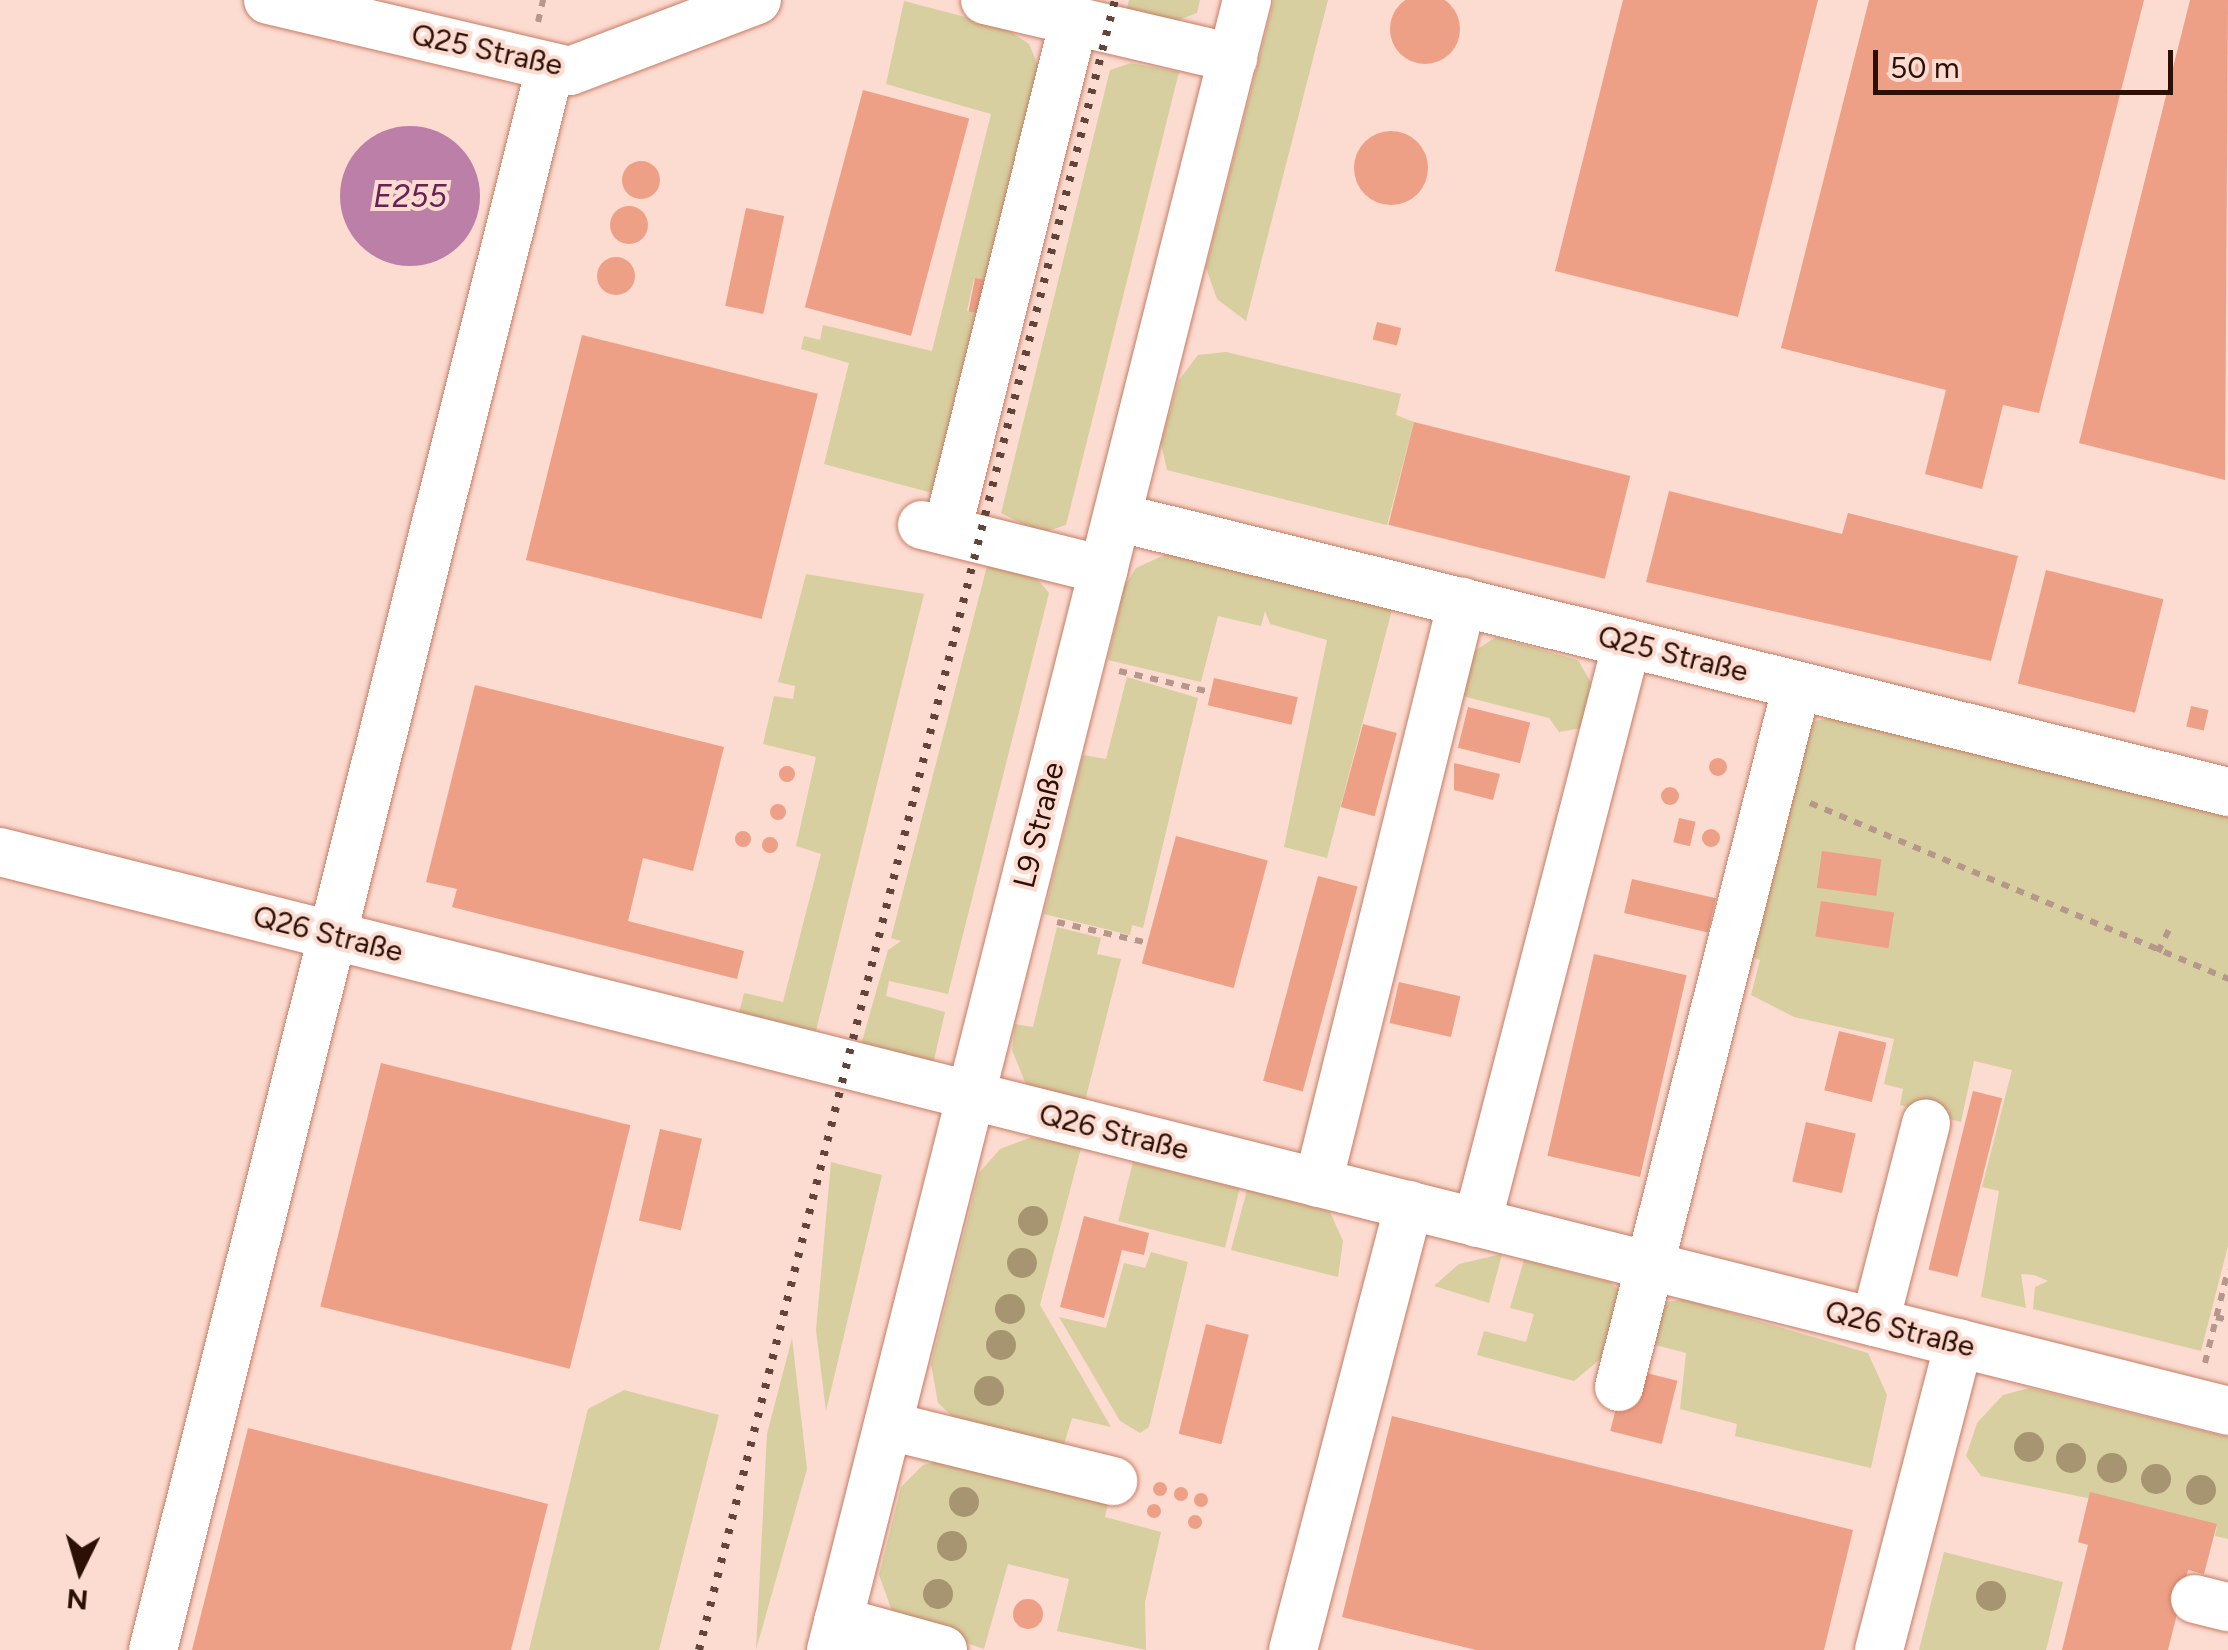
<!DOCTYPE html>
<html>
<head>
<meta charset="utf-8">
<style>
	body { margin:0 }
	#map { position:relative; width:2228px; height:1650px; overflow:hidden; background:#fcdbd0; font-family:Figtree,sans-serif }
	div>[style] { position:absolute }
	.green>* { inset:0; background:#d7cfa0; transform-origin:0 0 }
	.water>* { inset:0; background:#bc7fa7 }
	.round { border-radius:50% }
	.building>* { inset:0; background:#eda086; transform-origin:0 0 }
	.path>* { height:6px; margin-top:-3px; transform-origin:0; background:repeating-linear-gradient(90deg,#b6978c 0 8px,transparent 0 16px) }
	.roads { filter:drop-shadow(0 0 2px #c67c63) drop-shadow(0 0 2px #c67c63) }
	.minor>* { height:48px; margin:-24px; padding:0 24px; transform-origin:24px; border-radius:24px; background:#fff }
	.rail>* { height:8px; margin-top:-4px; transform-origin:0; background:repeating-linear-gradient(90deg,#62443a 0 5px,transparent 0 15px) }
	.trees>* { width:30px; height:30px; margin:-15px; border-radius:50%; background:#a79471 }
	span { translate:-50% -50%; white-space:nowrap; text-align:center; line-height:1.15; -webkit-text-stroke:8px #fcdbd0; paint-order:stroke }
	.street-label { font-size:30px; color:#2c1006 }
	.water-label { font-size:32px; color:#682055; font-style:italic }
	.north { position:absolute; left:30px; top:1520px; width:100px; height:100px; -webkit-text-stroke:8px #fcdbd0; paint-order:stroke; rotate:185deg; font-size:28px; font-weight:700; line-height:40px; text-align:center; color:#2c1006 }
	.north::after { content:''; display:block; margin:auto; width:35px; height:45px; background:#2c1006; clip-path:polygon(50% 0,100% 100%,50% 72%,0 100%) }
	.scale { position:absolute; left:1873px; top:50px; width:300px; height:45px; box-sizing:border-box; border:5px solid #2c1006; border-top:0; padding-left:12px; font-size:30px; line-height:35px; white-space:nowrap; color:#2c1006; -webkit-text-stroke:8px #fcdbd0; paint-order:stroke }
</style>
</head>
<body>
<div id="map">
	<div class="green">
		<i style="clip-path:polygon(1129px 0,1200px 0,1197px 13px,1168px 24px,1125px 17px)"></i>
		<i style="clip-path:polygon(1274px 0,1328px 0,1246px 321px,1217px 299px,1206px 268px)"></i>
		<i style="clip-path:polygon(904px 1px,1004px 27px,1029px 44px,1040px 70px,990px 281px,974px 279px,967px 311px,982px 315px,936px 494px,824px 464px,849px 363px,801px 349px,804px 336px,820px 340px,823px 325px,932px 351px,991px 114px,886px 84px)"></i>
		<i style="clip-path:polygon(1131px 63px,1179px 72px,1066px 525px,1041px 533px,1001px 513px,1110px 70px)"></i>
		<i style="clip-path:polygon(1226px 352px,1401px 394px,1396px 415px,1414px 422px,1387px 525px,1167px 470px,1161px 443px,1179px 380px,1198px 355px)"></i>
		<i style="clip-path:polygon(1175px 550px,1394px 602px,1327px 858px,1284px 847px,1327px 640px,1270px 624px,1265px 611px,1261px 626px,1218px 616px,1201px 682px,1108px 660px,1124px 587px,1136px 568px)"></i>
		<i style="clip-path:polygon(988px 562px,1032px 573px,1049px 593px,948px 994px,889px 981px,886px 996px,945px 1012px,933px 1064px,859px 1052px,888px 950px,901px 941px,891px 938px)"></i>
		<i style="clip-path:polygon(806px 574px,924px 594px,814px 1039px,737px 1021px,744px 993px,783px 1002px,821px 854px,796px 846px,816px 757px,763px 744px,774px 696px,793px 699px,795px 686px,778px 682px)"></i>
		<i style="clip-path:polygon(1496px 637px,1578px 660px,1594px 688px,1593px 726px,1559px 732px,1549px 718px,1451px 693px,1473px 652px)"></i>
		<i style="clip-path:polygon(1127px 677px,1198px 698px,1143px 928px,1132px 925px,1130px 935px,1044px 914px,1083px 755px,1106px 759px)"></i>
		<i style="clip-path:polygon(1844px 716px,2228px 813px,2228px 1246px,2201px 1351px,2033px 1309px,2035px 1287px,2048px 1281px,2034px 1275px,2021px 1274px,2026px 1308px,1981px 1297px,1999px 1191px,1982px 1187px,2012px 1070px,1974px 1061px,1961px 1122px,1900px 1105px,1903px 1089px,1884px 1084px,1894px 1039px,1794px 1017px,1751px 995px,1760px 960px,1742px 954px,1800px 737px,1815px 721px)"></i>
		<i style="clip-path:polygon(1057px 927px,1101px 938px,1097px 954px,1121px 959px,1083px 1109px,1027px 1087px,1012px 1050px,1015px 1024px,1033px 1027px)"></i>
		<i style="clip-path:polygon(1032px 1137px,1081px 1148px,1040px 1305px,1111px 1427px,1072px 1418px,1062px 1451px,964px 1427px,938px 1403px,931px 1364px,979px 1173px,1000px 1149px)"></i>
		<i style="clip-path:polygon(831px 1162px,882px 1175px,826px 1411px,816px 1330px)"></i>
		<i style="left:1133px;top:1162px;width:110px;height:61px;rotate:14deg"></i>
		<i style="clip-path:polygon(1247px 1190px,1330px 1212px,1343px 1241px,1338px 1277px,1231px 1250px)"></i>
		<i style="clip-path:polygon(1151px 1252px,1188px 1262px,1149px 1427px,1140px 1433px,1120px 1421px,1059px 1317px,1106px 1328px,1124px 1263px,1145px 1268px)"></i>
		<i style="clip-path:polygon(1502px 1254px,1489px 1303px,1434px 1286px,1459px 1264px)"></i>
		<i style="clip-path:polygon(1524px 1260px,1610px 1282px,1623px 1294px,1609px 1352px,1574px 1381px,1477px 1355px,1484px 1331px,1526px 1342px,1534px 1314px,1510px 1308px)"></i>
		<i style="clip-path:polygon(1683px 1299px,1868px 1353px,1887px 1395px,1871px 1468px,1735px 1436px,1737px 1424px,1680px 1409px,1686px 1353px,1644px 1342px,1663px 1303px)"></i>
		<i style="clip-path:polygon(792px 1338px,807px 1469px,756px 1650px,767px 1434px)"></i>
		<i style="clip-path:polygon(2029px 1388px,2228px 1437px,2228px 1539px,2215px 1536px,2217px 1525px,1981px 1476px,1966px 1456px,1977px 1423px,2003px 1395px)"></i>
		<i style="clip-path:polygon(624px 1390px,719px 1415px,659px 1650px,529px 1650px,588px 1409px)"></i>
		<i style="clip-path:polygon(956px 1457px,1110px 1495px,1105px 1517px,1161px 1532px,1145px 1602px,1146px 1650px,1057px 1631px,1069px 1579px,1008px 1564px,984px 1649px,895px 1619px,879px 1575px,901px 1487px,923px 1465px)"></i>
		<i style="clip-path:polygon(1944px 1552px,2063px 1582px,2046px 1650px,1919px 1650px)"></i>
	</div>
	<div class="water">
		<i class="round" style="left:340px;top:126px;width:140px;height:140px"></i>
	</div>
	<div class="building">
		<i class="round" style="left:1390px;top:-6px;width:70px;height:70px"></i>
		<i style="clip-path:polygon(1623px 0,1818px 0,1738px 317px,1555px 271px)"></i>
		<i style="clip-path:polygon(1869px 0,2144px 0,2039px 413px,2003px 405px,1982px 489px,1925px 474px,1946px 390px,1781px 348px)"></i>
		<i style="clip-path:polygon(2190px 0,2228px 0,2225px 480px,2079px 443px)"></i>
		<i style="left:863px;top:90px;width:110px;height:225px;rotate:15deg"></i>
		<i class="round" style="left:1354px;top:131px;width:74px;height:74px"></i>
		<i class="round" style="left:622px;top:161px;width:38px;height:38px"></i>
		<i class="round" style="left:610px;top:206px;width:38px;height:38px"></i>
		<i style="left:746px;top:208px;width:39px;height:100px;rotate:12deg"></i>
		<i class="round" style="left:597px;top:257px;width:38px;height:38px"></i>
		<i style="left:975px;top:278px;width:15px;height:34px;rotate:11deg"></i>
		<i style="left:1377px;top:322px;width:25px;height:18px;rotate:14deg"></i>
		<i style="left:582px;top:335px;width:243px;height:232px;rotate:14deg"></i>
		<i style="left:1414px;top:422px;width:223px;height:106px;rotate:14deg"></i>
		<i style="clip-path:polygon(1669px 491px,1842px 534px,1848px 513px,2018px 556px,1991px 661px,1646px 582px)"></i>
		<i style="left:2046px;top:570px;width:121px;height:117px;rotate:14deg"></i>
		<i style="left:1214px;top:678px;width:86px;height:28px;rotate:13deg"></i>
		<i style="clip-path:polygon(475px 685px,724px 747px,693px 871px,643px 858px,628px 921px,744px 951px,737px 979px,452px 907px,457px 889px,426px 882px)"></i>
		<i style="left:2191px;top:706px;width:18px;height:21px;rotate:13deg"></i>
		<i style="left:1468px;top:707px;width:64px;height:42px;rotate:14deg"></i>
		<i style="left:1363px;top:724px;width:35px;height:86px;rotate:15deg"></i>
		<i class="round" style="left:1709px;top:758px;width:18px;height:18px"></i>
		<i style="clip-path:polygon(1454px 763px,1500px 774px,1493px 800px,1454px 790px)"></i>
		<i class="round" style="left:779px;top:766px;width:16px;height:16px"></i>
		<i class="round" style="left:1661px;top:787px;width:18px;height:18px"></i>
		<i class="round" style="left:770px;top:804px;width:16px;height:16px"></i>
		<i style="left:1679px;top:818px;width:17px;height:25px;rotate:13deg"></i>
		<i class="round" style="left:1702px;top:829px;width:18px;height:18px"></i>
		<i class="round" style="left:735px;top:831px;width:16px;height:16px"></i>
		<i style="left:1176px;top:836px;width:95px;height:132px;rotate:15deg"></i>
		<i class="round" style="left:762px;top:837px;width:16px;height:16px"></i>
		<i style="left:1822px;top:851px;width:60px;height:37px;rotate:8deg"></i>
		<i style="left:1318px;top:876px;width:41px;height:212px;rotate:15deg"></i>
		<i style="left:1632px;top:879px;width:86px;height:35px;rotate:13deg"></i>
		<i style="left:1821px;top:901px;width:74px;height:36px;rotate:9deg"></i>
		<i style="left:1594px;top:954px;width:95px;height:207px;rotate:13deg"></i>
		<i style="left:1399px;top:982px;width:63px;height:42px;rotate:13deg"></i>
		<i style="left:1839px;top:1031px;width:49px;height:61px;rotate:14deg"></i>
		<i style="left:381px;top:1063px;width:257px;height:251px;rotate:14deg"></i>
		<i style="left:1973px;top:1091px;width:30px;height:184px;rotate:14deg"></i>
		<i style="left:1806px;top:1122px;width:51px;height:61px;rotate:13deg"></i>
		<i style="left:660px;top:1129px;width:43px;height:94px;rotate:13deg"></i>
		<i style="clip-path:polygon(1084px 1216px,1149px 1233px,1144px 1255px,1122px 1250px,1104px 1318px,1060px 1307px)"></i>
		<i style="left:1206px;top:1324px;width:44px;height:113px;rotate:14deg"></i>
		<i style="left:1626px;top:1368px;width:53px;height:65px;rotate:14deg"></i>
		<i style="clip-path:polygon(1392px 1416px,1853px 1530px,1824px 1650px,1476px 1650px,1342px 1617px)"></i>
		<i style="clip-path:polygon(248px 1428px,548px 1504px,511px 1650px,192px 1650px)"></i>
		<i class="round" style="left:1153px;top:1482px;width:14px;height:14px"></i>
		<i class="round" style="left:1174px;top:1487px;width:14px;height:14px"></i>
		<i style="clip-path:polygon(2090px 1492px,2217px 1524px,2204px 1574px,2188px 1570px,2168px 1650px,2062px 1650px,2088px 1545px,2078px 1542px)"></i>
		<i class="round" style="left:1194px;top:1493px;width:14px;height:14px"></i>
		<i class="round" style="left:1147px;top:1504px;width:14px;height:14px"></i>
		<i class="round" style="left:1188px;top:1515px;width:14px;height:14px"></i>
		<i class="round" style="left:1013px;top:1599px;width:30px;height:30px"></i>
	</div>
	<div class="path">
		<i style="left:538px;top:22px;width:23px;rotate:-77deg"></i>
		<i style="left:1119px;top:671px;width:93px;rotate:13deg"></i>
		<i style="left:1810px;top:803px;width:454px;rotate:22.8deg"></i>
		<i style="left:1057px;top:922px;width:93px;rotate:13deg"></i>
		<i style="left:2158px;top:952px;width:32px;rotate:-64deg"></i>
		<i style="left:2216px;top:1317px;width:12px;rotate:14deg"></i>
		<i style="left:2205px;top:1363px;width:96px;rotate:-76.1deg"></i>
	</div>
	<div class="roads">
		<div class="minor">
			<i style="left:268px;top:0;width:310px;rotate:13.2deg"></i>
			<i style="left:570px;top:71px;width:200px;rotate:-20.8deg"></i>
			<i style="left:985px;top:0;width:255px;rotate:13.2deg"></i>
			<i style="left:1117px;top:517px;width:1145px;rotate:13.9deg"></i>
			<i style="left:922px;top:525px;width:187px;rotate:13.9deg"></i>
			<i style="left:947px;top:531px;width:526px;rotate:-76.02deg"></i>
			<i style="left:0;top:852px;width:2297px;rotate:14.08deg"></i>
			<i style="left:1318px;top:1183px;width:599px;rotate:-76.08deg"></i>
			<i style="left:1477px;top:1223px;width:599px;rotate:-75.5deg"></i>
			<i style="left:1875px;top:1322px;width:205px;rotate:-75.6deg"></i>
			<i style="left:1619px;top:1387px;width:724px;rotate:-75.77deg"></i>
			<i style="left:889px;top:1426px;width:231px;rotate:13.8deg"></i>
			<i style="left:2195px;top:1599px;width:34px;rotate:14deg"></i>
			<i style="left:838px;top:1621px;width:109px;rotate:15.4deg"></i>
			<i style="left:153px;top:1650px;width:1631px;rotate:-75.91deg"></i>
			<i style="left:831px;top:1650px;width:1702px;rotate:-75.85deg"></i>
			<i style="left:1293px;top:1650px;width:460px;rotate:-75.4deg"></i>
			<i style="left:1879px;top:1650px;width:317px;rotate:-75.4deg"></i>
		</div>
	</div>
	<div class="rail">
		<i style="left:699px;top:1650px;width:1702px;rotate:-75.85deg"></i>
	</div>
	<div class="trees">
		<i style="left:1033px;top:1221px"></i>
		<i style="left:1022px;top:1263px"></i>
		<i style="left:1010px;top:1309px"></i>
		<i style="left:1001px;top:1345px"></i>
		<i style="left:989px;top:1391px"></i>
		<i style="left:2029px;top:1447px"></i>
		<i style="left:2071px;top:1458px"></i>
		<i style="left:2112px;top:1468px"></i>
		<i style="left:2156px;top:1479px"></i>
		<i style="left:2201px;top:1490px"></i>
		<i style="left:964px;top:1502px"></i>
		<i style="left:952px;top:1546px"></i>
		<i style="left:938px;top:1594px"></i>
		<i style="left:1991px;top:1596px"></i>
	</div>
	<div class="street-label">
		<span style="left:487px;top:50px;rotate:12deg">Q25 Straße</span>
		<span style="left:1673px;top:654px;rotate:14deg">Q25 Straße</span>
		<span style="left:1039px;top:825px;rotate:-76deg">L9 Straße</span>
		<span style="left:328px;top:934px;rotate:14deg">Q26 Straße</span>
		<span style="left:1114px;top:1132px;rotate:14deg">Q26 Straße</span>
		<span style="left:1900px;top:1329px;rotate:14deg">Q26 Straße</span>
	</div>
	<div class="water-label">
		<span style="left:410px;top:196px">E255</span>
	</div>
	<div class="north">N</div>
	<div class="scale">50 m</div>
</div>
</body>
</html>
